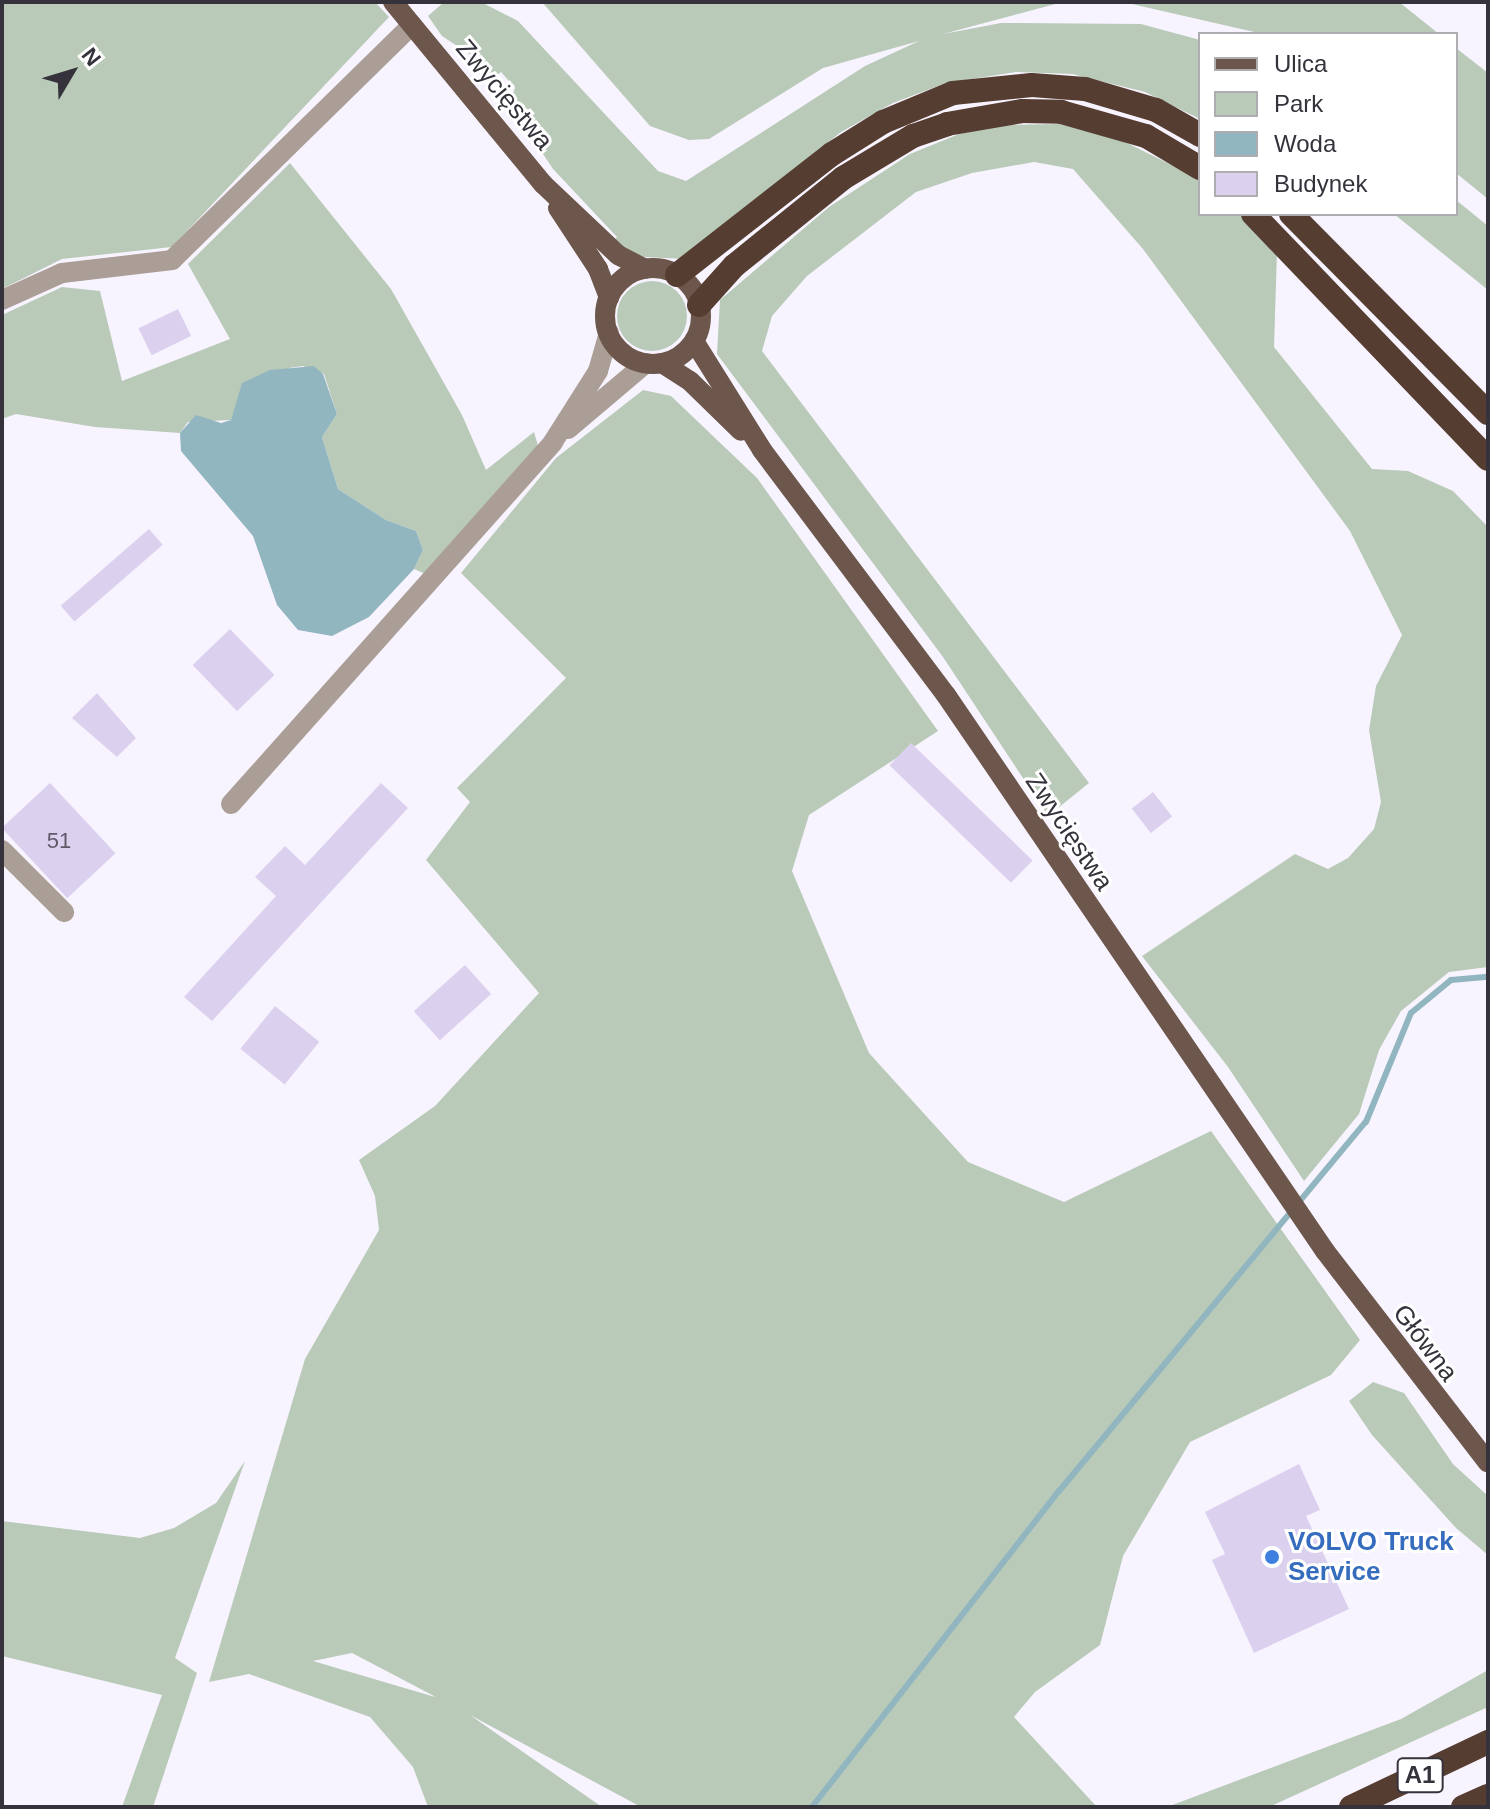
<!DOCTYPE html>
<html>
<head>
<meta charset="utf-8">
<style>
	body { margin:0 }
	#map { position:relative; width:1490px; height:1809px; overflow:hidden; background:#f8f4ff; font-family:Helvetica,sans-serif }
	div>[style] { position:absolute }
	.green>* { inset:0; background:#b9cab8 }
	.round { border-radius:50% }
	.water>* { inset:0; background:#92b6c0 }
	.stream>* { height:6px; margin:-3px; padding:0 3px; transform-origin:3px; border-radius:3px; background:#92b6c0 }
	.building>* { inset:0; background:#dbd1ee; transform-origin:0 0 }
	.minor>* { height:20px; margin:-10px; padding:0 10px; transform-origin:10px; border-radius:10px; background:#ab9e97 }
	.major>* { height:20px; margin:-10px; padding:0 10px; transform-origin:10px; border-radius:10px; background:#6d564b }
	.major>.ring { margin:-10px; padding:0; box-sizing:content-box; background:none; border:20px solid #6d564b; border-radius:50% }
	.highway>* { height:24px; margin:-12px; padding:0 12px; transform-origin:12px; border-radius:12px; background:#563d31 }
	.dots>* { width:22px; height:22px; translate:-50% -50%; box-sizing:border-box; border:4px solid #fff; border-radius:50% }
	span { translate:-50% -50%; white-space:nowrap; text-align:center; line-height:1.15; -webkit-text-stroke:6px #fff; paint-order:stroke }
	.number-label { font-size:22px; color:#5e5a68 }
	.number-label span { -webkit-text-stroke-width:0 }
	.shield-label span { padding:2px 6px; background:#fff; border:2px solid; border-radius:6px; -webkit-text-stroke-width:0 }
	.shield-label { font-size:24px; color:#35323c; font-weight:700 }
	.street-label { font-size:26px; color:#35323c }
	.shop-label { font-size:26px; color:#366cbe; font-weight:700 }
	.left { translate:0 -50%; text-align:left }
	.frame { position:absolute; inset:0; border:4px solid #35323c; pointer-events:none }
	.legend { position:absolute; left:1198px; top:32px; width:260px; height:184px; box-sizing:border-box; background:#fff; border:2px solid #aeadb1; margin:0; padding:10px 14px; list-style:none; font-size:24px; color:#35323c }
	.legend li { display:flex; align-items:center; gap:16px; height:40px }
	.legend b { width:40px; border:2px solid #aeadb1 }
	.north { position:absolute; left:32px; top:32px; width:80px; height:80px; -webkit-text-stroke:6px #fff; paint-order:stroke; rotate:52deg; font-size:22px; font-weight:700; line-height:32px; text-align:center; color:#35323c }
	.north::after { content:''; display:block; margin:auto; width:28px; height:36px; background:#35323c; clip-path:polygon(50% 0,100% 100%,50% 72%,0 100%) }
</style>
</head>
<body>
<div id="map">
	<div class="green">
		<i style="clip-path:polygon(2px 2px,375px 2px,389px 17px,172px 247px,62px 259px,2px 289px)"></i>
		<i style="clip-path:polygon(444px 2px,481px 2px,518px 21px,658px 171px,686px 181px,865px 66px,919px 41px,823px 68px,709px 139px,689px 140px,650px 126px,542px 2px,1063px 2px,943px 34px,1001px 23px,1141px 24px,1200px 40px,1200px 119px,1145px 92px,1072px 74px,1016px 72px,946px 83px,893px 103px,841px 132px,685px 259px,644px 257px,613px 242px,617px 237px,553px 169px,527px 130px,512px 96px,515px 88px,501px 72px,494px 77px,480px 61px,442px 36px,428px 16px)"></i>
		<i style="clip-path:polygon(1123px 2px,1399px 2px,1439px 34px,1263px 34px)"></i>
		<i style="clip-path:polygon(1456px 48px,1488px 73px,1488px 199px,1456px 173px)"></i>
		<i style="clip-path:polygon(1059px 124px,1123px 141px,1200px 179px,1200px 214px,1241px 214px,1277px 252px,1274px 347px,1372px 469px,1408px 471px,1453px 491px,1488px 527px,1488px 967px,1449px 972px,1401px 1011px,1379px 1050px,1359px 1114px,1304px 1181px,1228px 1067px,1142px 956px,1295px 854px,1328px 869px,1348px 858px,1374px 829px,1381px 802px,1369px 730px,1376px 686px,1402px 635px,1350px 531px,1143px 249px,1073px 169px,1034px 162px,972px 173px,916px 192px,807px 276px,772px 316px,762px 351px,1089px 783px,1048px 816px,943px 657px,717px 354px,720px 300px,829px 207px,910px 154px,959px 134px,1002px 125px)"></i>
		<i style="clip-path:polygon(290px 163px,391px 289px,462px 415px,486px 470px,534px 432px,539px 449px,428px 575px,414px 569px,423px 550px,416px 531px,386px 520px,338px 489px,322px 437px,337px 414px,324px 374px,303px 366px,289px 368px,237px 404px,231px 420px,188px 422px,180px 433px,95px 427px,16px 414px,2px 419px,2px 315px,62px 287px,100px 291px,122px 381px,230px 339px,188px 264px)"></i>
		<i style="clip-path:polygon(1456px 200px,1488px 226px,1488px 290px,1394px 214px,1456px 214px)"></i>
		<i class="round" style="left:617px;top:281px;width:70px;height:70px"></i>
		<i style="clip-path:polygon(evenodd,643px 390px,671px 396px,757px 478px,938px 731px,809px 815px,792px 871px,869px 1053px,968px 1162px,1064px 1202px,1211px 1131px,1360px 1340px,1331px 1375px,1190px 1442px,1123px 1556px,1100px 1645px,1035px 1692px,1014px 1717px,1097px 1807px,641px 1807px,470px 1715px,602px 1807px,428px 1807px,413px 1767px,370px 1717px,249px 1674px,209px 1682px,305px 1359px,379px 1230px,375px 1196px,359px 1160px,435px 1106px,539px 993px,426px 860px,470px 802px,457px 788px,566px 678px,461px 573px,556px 458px,643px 390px,352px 1653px,434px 1696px,435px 1697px,313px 1661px,352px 1653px)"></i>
		<i style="clip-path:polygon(1373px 1382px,1404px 1393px,1453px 1464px,1488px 1496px,1488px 1555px,1456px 1528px,1372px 1435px,1349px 1401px)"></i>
		<i style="clip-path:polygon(245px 1461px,175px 1658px,197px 1673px,153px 1807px,122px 1807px,162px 1695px,2px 1656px,2px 1521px,140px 1538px,174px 1528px,216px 1503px)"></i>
		<i style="clip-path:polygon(1488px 1670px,1488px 1707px,1269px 1807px,1167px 1807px,1401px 1719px)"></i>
	</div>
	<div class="water">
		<i style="clip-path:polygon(314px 366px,323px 374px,337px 414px,322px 437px,338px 489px,386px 520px,416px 531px,423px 550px,414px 569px,369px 617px,332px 636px,298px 630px,277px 605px,253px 536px,181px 451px,180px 433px,196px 415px,221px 423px,231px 420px,242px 383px,270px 370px)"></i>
	</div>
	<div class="stream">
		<i style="left:812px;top:1807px;width:402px;rotate:-52deg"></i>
		<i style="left:1060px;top:1490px;width:479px;rotate:-50.3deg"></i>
		<i style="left:1366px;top:1122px;width:118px;rotate:-67.6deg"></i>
		<i style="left:1411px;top:1013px;width:52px;rotate:-39.5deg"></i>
		<i style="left:1451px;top:980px;width:37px;rotate:-5deg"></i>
	</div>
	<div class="building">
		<i style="left:178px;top:309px;width:30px;height:44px;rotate:64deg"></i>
		<i style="left:149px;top:529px;width:21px;height:117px;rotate:49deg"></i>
		<i style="left:230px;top:629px;width:64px;height:52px;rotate:46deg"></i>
		<i style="clip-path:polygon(97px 693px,136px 738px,117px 757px,72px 718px)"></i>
		<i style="left:911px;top:743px;width:169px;height:31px;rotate:44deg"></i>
		<i style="left:50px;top:783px;width:96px;height:66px;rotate:47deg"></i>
		<i style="clip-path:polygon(381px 783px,408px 808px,212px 1021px,184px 997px,276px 896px,255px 877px,285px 846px,305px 865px)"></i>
		<i style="left:1153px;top:792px;width:31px;height:27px;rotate:52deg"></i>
		<i style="left:465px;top:965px;width:39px;height:69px;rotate:48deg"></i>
		<i style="left:275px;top:1006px;width:57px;height:55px;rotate:39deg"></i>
		<i style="clip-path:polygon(1299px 1464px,1320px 1510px,1306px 1516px,1349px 1609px,1254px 1653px,1212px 1560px,1225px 1554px,1205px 1512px)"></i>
	</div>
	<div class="minor">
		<i style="left:2px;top:300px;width:66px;rotate:-24.2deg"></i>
		<i style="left:62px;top:273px;width:111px;rotate:-6.7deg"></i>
		<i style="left:172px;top:260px;width:336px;rotate:-44.4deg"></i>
		<i style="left:568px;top:429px;width:102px;rotate:-40.2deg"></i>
		<i style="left:231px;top:804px;width:484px;rotate:-48.3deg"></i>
		<i style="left:553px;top:442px;width:84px;rotate:-57.6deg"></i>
		<i style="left:598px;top:371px;width:40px;rotate:-74deg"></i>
		<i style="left:2px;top:850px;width:88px;rotate:45deg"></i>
	</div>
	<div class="major">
		<i style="left:393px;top:2px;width:236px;rotate:50.5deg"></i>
		<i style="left:543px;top:184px;width:103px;rotate:43.4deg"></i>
		<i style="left:618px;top:255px;width:30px;rotate:27deg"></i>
		<i style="left:558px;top:208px;width:73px;rotate:56.7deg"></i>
		<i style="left:598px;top:269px;width:31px;rotate:69deg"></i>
		<i class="ring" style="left:605px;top:268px;width:76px;height:76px"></i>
		<i style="left:694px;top:341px;width:128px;rotate:58deg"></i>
		<i style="left:762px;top:450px;width:306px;rotate:53.1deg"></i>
		<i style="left:946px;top:695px;width:673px;rotate:55.72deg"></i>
		<i style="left:1325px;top:1251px;width:267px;rotate:52.4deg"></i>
		<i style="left:662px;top:363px;width:33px;rotate:33deg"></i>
		<i style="left:690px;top:381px;width:71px;rotate:44.4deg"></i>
	</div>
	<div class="highway">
		<i style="left:1253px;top:214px;width:339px;rotate:46.2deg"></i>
		<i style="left:1291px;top:214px;width:280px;rotate:45.3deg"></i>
		<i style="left:677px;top:275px;width:197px;rotate:-38deg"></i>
		<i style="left:832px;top:154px;width:60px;rotate:-32.1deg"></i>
		<i style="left:883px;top:122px;width:76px;rotate:-22.5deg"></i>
		<i style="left:953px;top:93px;width:79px;rotate:-5.8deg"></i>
		<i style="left:1032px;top:85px;width:53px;rotate:4.3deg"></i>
		<i style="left:1085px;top:89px;width:74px;rotate:16.5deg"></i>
		<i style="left:1156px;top:110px;width:51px;rotate:29.6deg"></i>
		<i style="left:699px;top:305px;width:52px;rotate:-48.1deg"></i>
		<i style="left:734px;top:266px;width:140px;rotate:-38.9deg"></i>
		<i style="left:843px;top:178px;width:82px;rotate:-31deg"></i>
		<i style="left:913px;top:136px;width:36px;rotate:-19deg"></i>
		<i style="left:947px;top:124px;width:76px;rotate:-9.8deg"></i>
		<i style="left:1022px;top:111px;width:39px;rotate:1deg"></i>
		<i style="left:1061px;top:112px;width:88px;rotate:15.8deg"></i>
		<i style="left:1146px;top:136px;width:63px;rotate:30.7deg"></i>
		<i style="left:1351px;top:1807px;width:152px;rotate:-25.4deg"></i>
		<i style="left:1463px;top:1807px;width:27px;rotate:-24deg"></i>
	</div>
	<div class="dots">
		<i style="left:1272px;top:1557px;background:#3f7fe0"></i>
	</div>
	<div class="number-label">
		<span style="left:59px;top:841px">51</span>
	</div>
	<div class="shield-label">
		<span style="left:1420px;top:1775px">A1</span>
	</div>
	<div class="street-label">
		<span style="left:504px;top:95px;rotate:50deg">Zwycięstwa</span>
		<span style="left:1069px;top:832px;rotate:56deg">Zwycięstwa</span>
		<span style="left:1425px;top:1343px;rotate:53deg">Główna</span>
	</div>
	<div class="shop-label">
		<span class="left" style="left:1288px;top:1557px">VOLVO Truck<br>Service</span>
	</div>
	<div class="frame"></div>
	<ul class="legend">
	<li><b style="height:10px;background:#6d564b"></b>Ulica</li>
	<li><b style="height:22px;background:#b9cab8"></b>Park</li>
	<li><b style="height:22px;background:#92b6c0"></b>Woda</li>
	<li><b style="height:22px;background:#dbd1ee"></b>Budynek</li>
	</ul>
	<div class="north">N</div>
</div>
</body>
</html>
